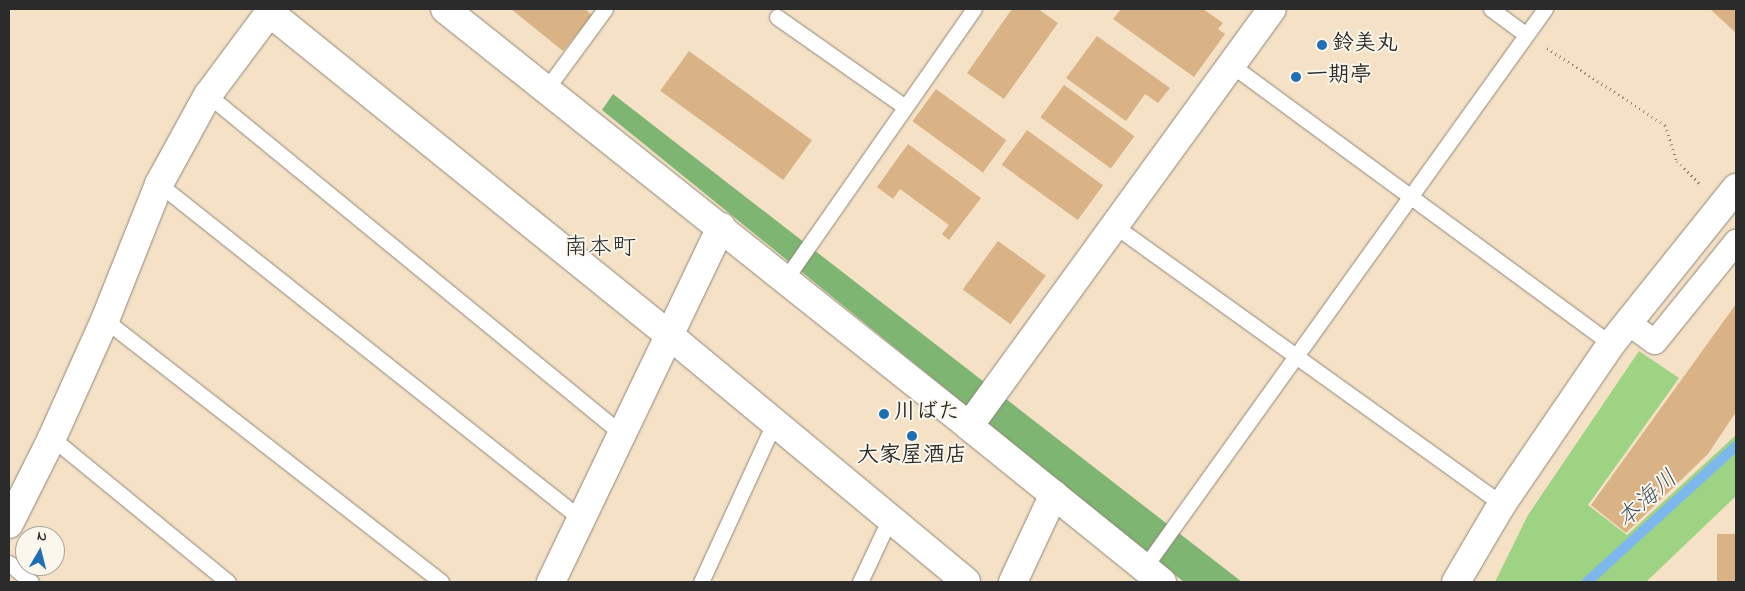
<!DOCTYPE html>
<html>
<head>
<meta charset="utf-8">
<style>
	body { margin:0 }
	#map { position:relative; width:1745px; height:591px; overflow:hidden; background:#f4e1c6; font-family:"Indie Flower","Klee One",sans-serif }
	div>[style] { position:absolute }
	.green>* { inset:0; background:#9ed384 }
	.forest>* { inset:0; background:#7eb572 }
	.stream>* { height:10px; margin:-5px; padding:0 5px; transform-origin:5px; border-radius:5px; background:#7cb7ee }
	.building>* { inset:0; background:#d9b385; transform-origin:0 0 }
	.path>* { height:3px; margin-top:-1.5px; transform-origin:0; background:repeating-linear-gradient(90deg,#908678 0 1px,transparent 0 5px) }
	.roads { filter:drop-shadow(0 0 1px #908678) drop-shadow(0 0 1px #908678) }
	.service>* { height:15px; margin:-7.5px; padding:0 7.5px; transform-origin:7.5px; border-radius:7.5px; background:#fff }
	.pedestrian>* { height:24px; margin:-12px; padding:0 12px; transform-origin:12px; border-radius:12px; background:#fff }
	.minor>* { height:28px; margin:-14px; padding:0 14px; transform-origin:14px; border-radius:14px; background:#fff }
	.tertiary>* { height:28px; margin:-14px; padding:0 14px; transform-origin:14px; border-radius:14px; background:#fff }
	.dots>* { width:14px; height:14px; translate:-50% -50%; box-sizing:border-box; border:2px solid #fbf7ec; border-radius:50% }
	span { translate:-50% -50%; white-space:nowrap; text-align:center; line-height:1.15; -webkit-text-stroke:4px #fbf7ec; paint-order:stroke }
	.poi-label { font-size:22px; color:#2b2b2b; font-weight:700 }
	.left { translate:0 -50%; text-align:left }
	.neighbourhood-label { font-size:24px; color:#2b2b2b }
	.water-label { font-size:24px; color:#435566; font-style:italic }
	.frame { position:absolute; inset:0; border:10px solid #2b2b2b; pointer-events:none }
	.north { position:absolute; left:15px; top:526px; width:50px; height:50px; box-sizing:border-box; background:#fbf7ec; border:1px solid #a8a59f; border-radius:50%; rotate:8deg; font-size:14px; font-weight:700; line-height:20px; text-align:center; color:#2b2b2b }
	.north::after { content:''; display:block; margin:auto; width:18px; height:22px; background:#1f6fb2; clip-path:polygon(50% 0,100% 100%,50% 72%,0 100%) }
</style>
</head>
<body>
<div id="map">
	<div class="green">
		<i style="clip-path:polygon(1639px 351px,1679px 378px,1588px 505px,1627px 535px,1736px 435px,1736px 496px,1646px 582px,1495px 582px,1528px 515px)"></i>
	</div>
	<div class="forest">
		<i style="clip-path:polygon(613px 94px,1242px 582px,1184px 582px,602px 110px)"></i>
	</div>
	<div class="stream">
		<i style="left:1587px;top:582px;width:202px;rotate:-42.4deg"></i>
	</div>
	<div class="building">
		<i style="clip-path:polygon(511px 9px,585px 9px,592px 15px,563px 51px)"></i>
		<i style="clip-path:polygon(1012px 9px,1038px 9px,1058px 23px,1004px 99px,967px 73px)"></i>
		<i style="clip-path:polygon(1121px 9px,1203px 9px,1223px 23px,1218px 29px,1225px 34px,1194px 77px,1113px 19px)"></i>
		<i style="clip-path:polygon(1710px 9px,1736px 9px,1736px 33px)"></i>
		<i style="clip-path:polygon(1097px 36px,1170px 88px,1158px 103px,1145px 94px,1126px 121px,1066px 78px)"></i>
		<i style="left:689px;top:51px;width:152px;height:49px;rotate:36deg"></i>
		<i style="left:1064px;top:85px;width:87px;height:40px;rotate:36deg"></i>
		<i style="left:936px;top:89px;width:87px;height:40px;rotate:36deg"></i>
		<i style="left:1027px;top:130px;width:94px;height:43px;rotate:36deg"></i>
		<i style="clip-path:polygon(908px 144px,981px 198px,949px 240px,942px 234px,949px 225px,900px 189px,893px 199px,877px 187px)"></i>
		<i style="left:998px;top:241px;width:59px;height:60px;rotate:36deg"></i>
		<i style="clip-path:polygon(1736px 304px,1736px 412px,1708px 454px,1626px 533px,1591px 505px)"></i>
		<i style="left:1736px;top:534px;width:48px;height:19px;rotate:90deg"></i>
	</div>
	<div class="path">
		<i style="left:1547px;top:48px;width:141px;rotate:33.1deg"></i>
		<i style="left:1665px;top:125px;width:38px;rotate:72deg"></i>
		<i style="left:1677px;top:161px;width:33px;rotate:45deg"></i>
	</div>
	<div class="roads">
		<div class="service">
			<i style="left:1491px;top:9px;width:42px;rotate:36.3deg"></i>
			<i style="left:777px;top:17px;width:156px;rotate:35.1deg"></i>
			<i style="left:1230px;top:64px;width:473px;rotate:36.3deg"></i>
			<i style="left:547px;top:88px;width:98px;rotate:-53.7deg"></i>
			<i style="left:208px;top:95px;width:535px;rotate:39.31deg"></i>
			<i style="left:159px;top:184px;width:539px;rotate:38.44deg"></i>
			<i style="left:1115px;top:226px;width:477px;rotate:35.7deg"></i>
			<i style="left:784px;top:281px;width:332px;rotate:-55.1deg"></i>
			<i style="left:105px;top:320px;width:426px;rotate:37.9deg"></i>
			<i style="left:52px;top:438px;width:227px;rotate:39.3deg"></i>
			<i style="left:9px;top:563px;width:29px;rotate:41deg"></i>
			<i style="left:1144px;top:568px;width:688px;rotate:-54.35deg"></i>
			<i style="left:701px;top:582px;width:175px;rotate:-65.3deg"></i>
			<i style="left:860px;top:582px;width:71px;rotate:-64.9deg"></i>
		</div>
		<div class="pedestrian">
			<i style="left:1627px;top:322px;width:34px;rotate:36deg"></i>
			<i style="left:1655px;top:342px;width:129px;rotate:-51deg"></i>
		</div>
		<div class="minor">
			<i style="left:445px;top:9px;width:670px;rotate:38.51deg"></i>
			<i style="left:269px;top:12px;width:514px;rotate:38.92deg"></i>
			<i style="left:669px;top:335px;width:386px;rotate:39.7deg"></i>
			<i style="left:9px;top:524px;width:96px;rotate:-63.4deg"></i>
			<i style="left:52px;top:438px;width:129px;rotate:-65.8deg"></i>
			<i style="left:105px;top:320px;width:146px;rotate:-68.3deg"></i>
			<i style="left:159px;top:184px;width:102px;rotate:-61.2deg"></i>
			<i style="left:208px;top:95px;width:107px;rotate:-53.3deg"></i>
			<i style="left:551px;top:582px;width:394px;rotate:-64.4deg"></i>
			<i style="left:1456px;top:582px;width:91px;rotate:-59.5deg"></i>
			<i style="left:1502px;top:504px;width:194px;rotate:-55.7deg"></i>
			<i style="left:1611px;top:344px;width:200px;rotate:-51.3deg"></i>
		</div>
		<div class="tertiary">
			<i style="left:1013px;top:582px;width:97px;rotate:-65deg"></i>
			<i style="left:1162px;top:582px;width:248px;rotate:-141.1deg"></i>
			<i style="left:969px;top:426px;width:515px;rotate:-54deg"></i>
		</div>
	</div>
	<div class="dots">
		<i style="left:1322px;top:45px;background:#1f6fb2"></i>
		<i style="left:1296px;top:77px;background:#1f6fb2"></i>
		<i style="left:884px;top:414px;background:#1f6fb2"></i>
		<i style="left:912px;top:436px;background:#1f6fb2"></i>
	</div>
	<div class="poi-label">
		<span class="left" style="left:1332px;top:45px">鈴美丸</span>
		<span class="left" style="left:1306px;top:77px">一期亭</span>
		<span class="left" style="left:894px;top:414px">川ばた</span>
		<span style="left:912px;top:457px">大家屋酒店</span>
	</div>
	<div class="neighbourhood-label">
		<span style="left:600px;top:249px">南本町</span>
	</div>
	<div class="water-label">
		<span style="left:1648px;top:500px;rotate:-42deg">本海川</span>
	</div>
	<div class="frame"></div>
	<div class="north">N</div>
</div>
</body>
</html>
